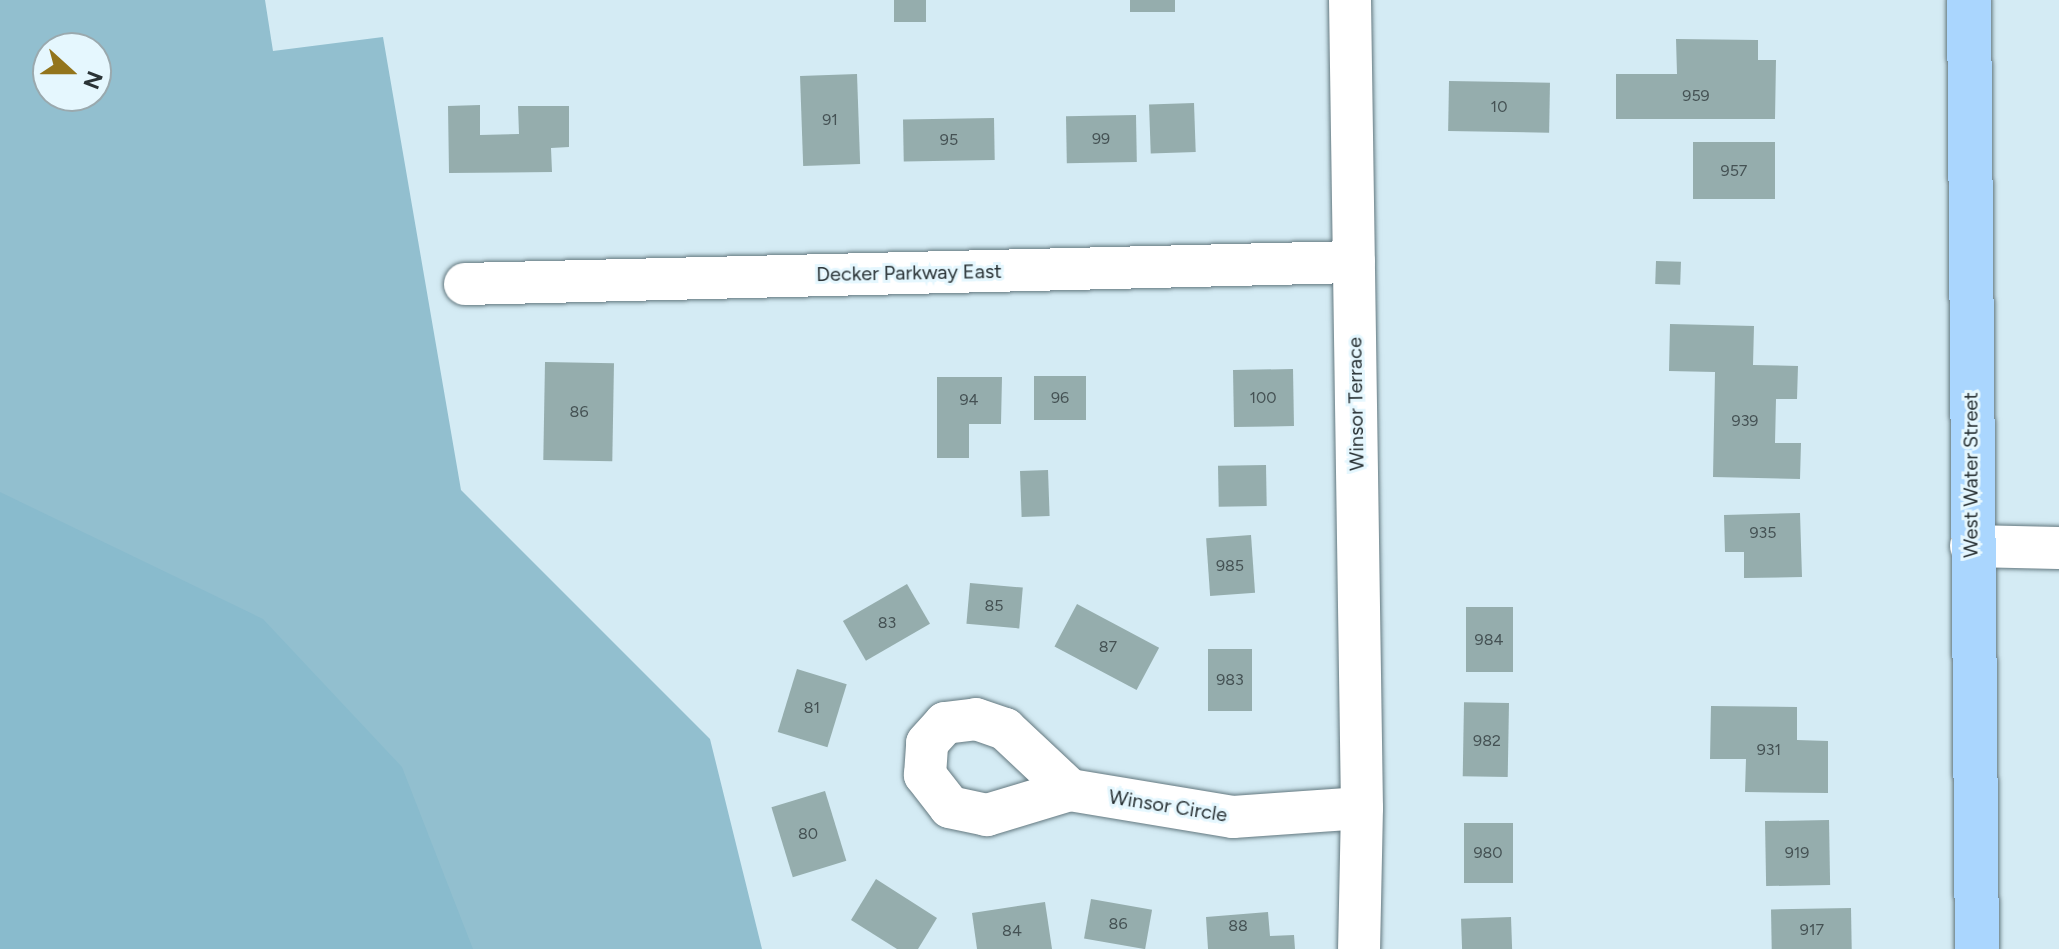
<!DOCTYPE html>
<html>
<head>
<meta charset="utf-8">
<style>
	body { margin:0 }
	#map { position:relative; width:2059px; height:949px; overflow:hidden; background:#d4ebf4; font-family:Figtree,sans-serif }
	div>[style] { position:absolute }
	.green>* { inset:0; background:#92bfcf }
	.forest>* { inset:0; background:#89bbcd }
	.building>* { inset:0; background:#95adad; transform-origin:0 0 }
	.roads { filter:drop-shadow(0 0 2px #63787f) drop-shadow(0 0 2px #63787f) }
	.street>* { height:42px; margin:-21px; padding:0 21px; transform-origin:21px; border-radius:21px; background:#fff }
	.primary>* { height:44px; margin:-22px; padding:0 22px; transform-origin:22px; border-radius:22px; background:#aad6fe }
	span { translate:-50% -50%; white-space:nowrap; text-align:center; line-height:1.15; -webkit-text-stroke:6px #e5f7fe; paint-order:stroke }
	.number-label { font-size:16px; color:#455254 }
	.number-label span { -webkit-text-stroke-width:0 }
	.street-label { font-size:20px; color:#2a3336 }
	.north { position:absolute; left:32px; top:32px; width:80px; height:80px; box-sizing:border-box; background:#e5f7fe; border:2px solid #9aa9ae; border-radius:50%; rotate:111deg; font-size:22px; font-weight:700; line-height:32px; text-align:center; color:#2a3336 }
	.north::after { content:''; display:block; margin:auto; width:28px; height:36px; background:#93751c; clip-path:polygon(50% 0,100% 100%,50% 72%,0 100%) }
</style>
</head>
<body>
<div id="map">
	<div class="green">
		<i style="clip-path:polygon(evenodd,0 0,265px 0,273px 51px,383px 37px,461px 490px,710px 739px,762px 949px,0 949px,0 0,48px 48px,96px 48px,96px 96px,48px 96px,48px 48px)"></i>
	</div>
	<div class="forest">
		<i style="clip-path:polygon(0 492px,263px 619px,402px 767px,473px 949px,0 949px)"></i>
	</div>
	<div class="building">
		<i style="left:894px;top:0;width:32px;height:22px"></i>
		<i style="left:1130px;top:0;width:45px;height:12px"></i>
		<i style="clip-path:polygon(1676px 39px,1758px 40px,1758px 60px,1776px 60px,1775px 119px,1616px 119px,1616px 74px,1677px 74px)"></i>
		<i style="left:857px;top:74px;width:90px;height:57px;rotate:88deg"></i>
		<i style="left:1449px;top:81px;width:101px;height:50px;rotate:1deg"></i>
		<i style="left:1194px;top:103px;width:49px;height:45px;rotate:88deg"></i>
		<i style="clip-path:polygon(480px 105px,480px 135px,519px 134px,518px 106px,569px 106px,569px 147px,551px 148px,552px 172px,449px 173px,448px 106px)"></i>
		<i style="left:1136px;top:115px;width:47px;height:70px;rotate:89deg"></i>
		<i style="left:994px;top:118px;width:42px;height:91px;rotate:89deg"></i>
		<i style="left:1775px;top:142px;width:57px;height:82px;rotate:90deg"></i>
		<i style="left:1656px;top:261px;width:25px;height:23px;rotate:2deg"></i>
		<i style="clip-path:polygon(1670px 324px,1754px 326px,1753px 365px,1798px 366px,1797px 399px,1776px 399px,1775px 443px,1801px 443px,1800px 479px,1713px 477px,1715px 372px,1669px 371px)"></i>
		<i style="left:545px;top:362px;width:69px;height:98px;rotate:1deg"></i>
		<i style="left:1293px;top:369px;width:57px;height:60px;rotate:89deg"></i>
		<i style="left:1034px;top:376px;width:52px;height:44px"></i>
		<i style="clip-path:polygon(937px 377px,1002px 377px,1001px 424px,969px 424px,969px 458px,937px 458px)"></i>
		<i style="left:1266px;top:465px;width:41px;height:48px;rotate:89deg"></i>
		<i style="left:1048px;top:470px;width:46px;height:28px;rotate:88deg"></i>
		<i style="clip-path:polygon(1800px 513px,1802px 577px,1744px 578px,1744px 552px,1725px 552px,1724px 515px)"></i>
		<i style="left:1251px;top:535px;width:58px;height:45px;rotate:86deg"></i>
		<i style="left:970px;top:583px;width:53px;height:41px;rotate:5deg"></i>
		<i style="left:907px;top:584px;width:46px;height:74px;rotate:60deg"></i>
		<i style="left:1077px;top:604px;width:93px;height:48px;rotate:28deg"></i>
		<i style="left:1466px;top:607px;width:47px;height:65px"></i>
		<i style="left:1208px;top:649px;width:44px;height:62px"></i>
		<i style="left:797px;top:669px;width:52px;height:66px;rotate:17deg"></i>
		<i style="left:1509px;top:703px;width:74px;height:45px;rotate:91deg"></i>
		<i style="clip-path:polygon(1711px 706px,1797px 707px,1797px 740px,1828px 741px,1828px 793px,1745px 792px,1746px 759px,1710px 759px)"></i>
		<i style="left:825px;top:791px;width:73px;height:56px;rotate:73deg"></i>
		<i style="left:1829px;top:820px;width:65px;height:64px;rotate:89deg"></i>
		<i style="left:1464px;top:823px;width:49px;height:60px"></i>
		<i style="clip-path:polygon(876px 879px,937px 918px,918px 949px,897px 949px,851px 920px)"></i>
		<i style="left:1091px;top:899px;width:62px;height:40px;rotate:10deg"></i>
		<i style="clip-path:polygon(1045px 902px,1052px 949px,977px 949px,972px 913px)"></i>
		<i style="left:1851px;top:908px;width:41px;height:80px;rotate:89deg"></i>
		<i style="clip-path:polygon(1268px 912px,1270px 936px,1294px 935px,1295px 949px,1208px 949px,1206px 917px)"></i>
		<i style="left:1511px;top:917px;width:32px;height:50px;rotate:88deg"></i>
	</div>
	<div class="roads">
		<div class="street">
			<i style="left:1350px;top:0;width:808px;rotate:89.15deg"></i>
			<i style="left:1362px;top:808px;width:141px;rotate:91.2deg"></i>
			<i style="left:465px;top:284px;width:889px;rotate:-1.42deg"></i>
			<i style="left:1971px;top:546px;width:88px;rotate:1.3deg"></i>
			<i style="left:976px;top:719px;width:31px;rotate:19deg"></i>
			<i style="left:1005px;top:729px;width:89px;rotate:43.2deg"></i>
			<i style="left:1070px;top:790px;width:87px;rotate:163.2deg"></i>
			<i style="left:987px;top:815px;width:38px;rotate:-168deg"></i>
			<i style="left:950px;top:807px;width:41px;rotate:-128deg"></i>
			<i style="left:925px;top:775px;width:32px;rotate:-86deg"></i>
			<i style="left:927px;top:743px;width:27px;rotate:-48deg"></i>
			<i style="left:945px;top:723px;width:31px;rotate:-7deg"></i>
			<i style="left:1070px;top:790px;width:165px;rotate:9.4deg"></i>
			<i style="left:1233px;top:817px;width:129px;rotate:-4deg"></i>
		</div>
		<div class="primary">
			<i style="left:1969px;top:0;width:949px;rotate:89.52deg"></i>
		</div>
	</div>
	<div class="number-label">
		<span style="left:1696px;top:96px">959</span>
		<span style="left:1499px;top:107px">10</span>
		<span style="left:830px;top:120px">91</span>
		<span style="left:1101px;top:139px">99</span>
		<span style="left:949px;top:140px">95</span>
		<span style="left:1734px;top:171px">957</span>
		<span style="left:1060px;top:398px">96</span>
		<span style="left:1263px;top:398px">100</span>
		<span style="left:969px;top:400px">94</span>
		<span style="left:579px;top:412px">86</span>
		<span style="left:1745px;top:421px">939</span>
		<span style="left:1763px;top:533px">935</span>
		<span style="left:1230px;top:566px">985</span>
		<span style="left:994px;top:606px">85</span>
		<span style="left:887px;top:623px">83</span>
		<span style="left:1489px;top:640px">984</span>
		<span style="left:1108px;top:647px">87</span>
		<span style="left:1230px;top:680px">983</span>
		<span style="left:812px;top:708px">81</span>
		<span style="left:1487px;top:741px">982</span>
		<span style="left:1769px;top:750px">931</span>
		<span style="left:808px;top:834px">80</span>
		<span style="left:1488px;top:853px">980</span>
		<span style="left:1797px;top:853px">919</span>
		<span style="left:1118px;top:924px">86</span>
		<span style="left:1238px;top:926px">88</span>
		<span style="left:1812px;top:930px">917</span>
		<span style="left:1012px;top:931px">84</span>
	</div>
	<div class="street-label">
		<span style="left:909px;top:273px;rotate:-1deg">Decker Parkway East</span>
		<span style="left:1356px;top:404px;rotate:-91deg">Winsor Terrace</span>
		<span style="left:1971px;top:475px;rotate:-90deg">West Water Street</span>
		<span style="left:1168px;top:806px;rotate:9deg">Winsor Circle</span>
	</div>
	<div class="north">N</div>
</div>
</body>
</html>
